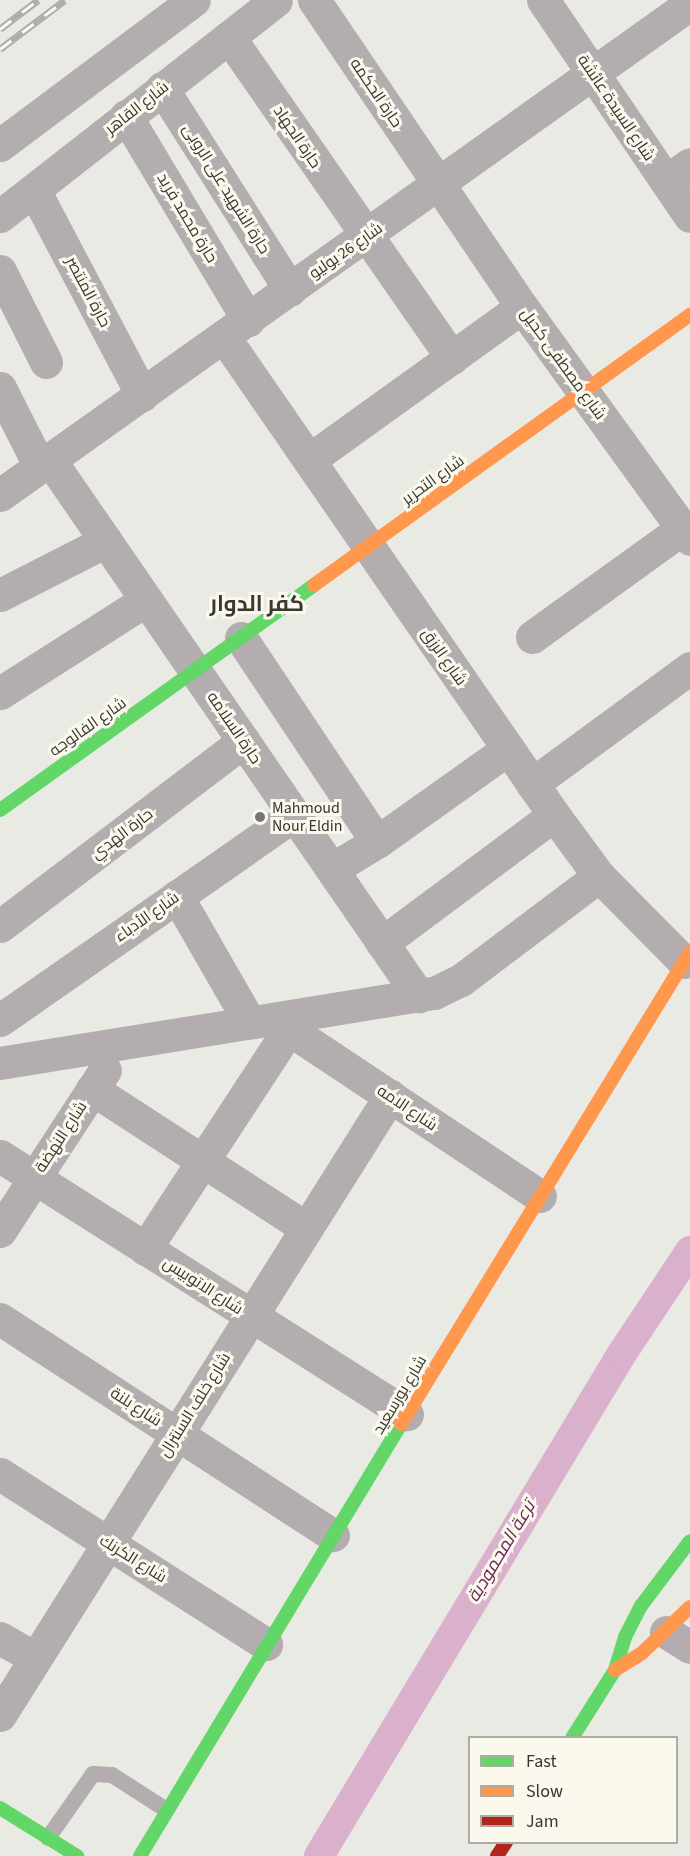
<!DOCTYPE html>
<html>
<head>
<meta charset="utf-8">
<style>
	body { margin:0 }
	#map { position:relative; width:690px; height:1856px; overflow:hidden; background:#eaeae4; font-family:"Source Sans 3",Cairo,sans-serif }
	div>[style] { position:absolute }
	.canal>* { height:30px; margin:-15px; padding:0 15px; transform-origin:15px; border-radius:15px; background:#d9b1cc }
	.lane>* { height:16px; margin:-8px; padding:0 8px; transform-origin:8px; border-radius:8px; background:#b3adaf }
	.street>* { height:33px; margin:-16.5px; padding:0 16.5px; transform-origin:16.5px; border-radius:16.5px; background:#b3adaf }
	.fast>* { height:14px; margin:-7px; padding:0 7px; transform-origin:7px; border-radius:7px; background:#63d668 }
	.slow>* { height:14px; margin:-7px; padding:0 7px; transform-origin:7px; border-radius:7px; background:#ff974d }
	.jam>* { height:14px; margin:-7px; padding:0 7px; transform-origin:7px; border-radius:7px; background:#b3261e }
	.rail>* { height:7px; margin-top:-3.5px; transform-origin:0; background:repeating-linear-gradient(90deg,#fbf9ed 0 14px,#aeaaaa 0 28px); box-sizing:border-box; border-block:2px solid #aeaaaa }
	.dots>* { width:16px; height:16px; translate:-50% -50%; box-sizing:border-box; border:3px solid #fbf9ed; border-radius:50% }
	span { translate:-50% -50%; white-space:nowrap; text-align:center; line-height:1.15; -webkit-text-stroke:6px #fbf9ed; paint-order:stroke }
	.street-label { font-size:16px; color:#373631 }
	.poi-label { font-size:16px; color:#373631 }
	.left { translate:0 -50%; text-align:left }
	.water-label { font-size:18px; color:#662357; font-style:italic }
	.district-label { font-size:22px; color:#3a382f; font-weight:700 }
	.legend { position:absolute; left:468px; top:1736px; width:210px; height:108px; box-sizing:border-box; background:#fbf9ed; border:2px solid #adaba2; margin:0; padding:8px 10px; list-style:none; font-size:18px; color:#373631 }
	.legend li { display:flex; align-items:center; gap:12px; height:30px }
	.legend b { width:30px; border:2px solid #adaba2 }
</style>
</head>
<body>
<div id="map">
	<div class="canal">
		<i style="left:319px;top:1856px;width:585px;rotate:-58.92deg"></i>
		<i style="left:621px;top:1355px;width:125px;rotate:-56.4deg"></i>
	</div>
	<div class="lane">
		<i style="left:48px;top:1838px;width:78px;rotate:-54.9deg"></i>
		<i style="left:93px;top:1774px;width:19px;rotate:3deg"></i>
		<i style="left:112px;top:1775px;width:63px;rotate:32.7deg"></i>
	</div>
	<div class="street">
		<i style="left:314px;top:0;width:371px;rotate:55.9deg"></i>
		<i style="left:522px;top:307px;width:286px;rotate:54.1deg"></i>
		<i style="left:543px;top:0;width:261px;rotate:55.8deg"></i>
		<i style="left:229px;top:37px;width:391px;rotate:55.2deg"></i>
		<i style="left:162px;top:88px;width:239px;rotate:57.6deg"></i>
		<i style="left:126px;top:116px;width:238px;rotate:59.1deg"></i>
		<i style="left:0;top:145px;width:242px;rotate:-36.8deg"></i>
		<i style="left:666px;top:181px;width:29px;rotate:-35deg"></i>
		<i style="left:34px;top:190px;width:232px;rotate:62.2deg"></i>
		<i style="left:0;top:216px;width:350px;rotate:-38deg"></i>
		<i style="left:0;top:271px;width:102px;rotate:63.2deg"></i>
		<i style="left:224px;top:337px;width:581px;rotate:55.38deg"></i>
		<i style="left:554px;top:815px;width:76px;rotate:53.6deg"></i>
		<i style="left:599px;top:876px;width:121px;rotate:45.3deg"></i>
		<i style="left:0;top:388px;width:89px;rotate:63.1deg"></i>
		<i style="left:50px;top:460px;width:651px;rotate:55.46deg"></i>
		<i style="left:309px;top:460px;width:262px;rotate:-35.7deg"></i>
		<i style="left:0;top:495px;width:847px;rotate:-35.44deg"></i>
		<i style="left:0;top:595px;width:119px;rotate:-27deg"></i>
		<i style="left:532px;top:637px;width:185px;rotate:-35.8deg"></i>
		<i style="left:241px;top:638px;width:245px;rotate:56.3deg"></i>
		<i style="left:0;top:693px;width:173px;rotate:-32.5deg"></i>
		<i style="left:532px;top:784px;width:196px;rotate:-36.3deg"></i>
		<i style="left:332px;top:869px;width:52px;rotate:-31deg"></i>
		<i style="left:377px;top:842px;width:161px;rotate:-35.4deg"></i>
		<i style="left:177px;top:896px;width:146px;rotate:60.1deg"></i>
		<i style="left:0;top:926px;width:306px;rotate:-37.2deg"></i>
		<i style="left:382px;top:943px;width:214px;rotate:-36.7deg"></i>
		<i style="left:0;top:1020px;width:358px;rotate:-34.9deg"></i>
		<i style="left:275px;top:1020px;width:318px;rotate:33.6deg"></i>
		<i style="left:0;top:1063px;width:440px;rotate:-9.2deg"></i>
		<i style="left:434px;top:993px;width:30px;rotate:-26deg"></i>
		<i style="left:461px;top:980px;width:173px;rotate:-37deg"></i>
		<i style="left:92px;top:1089px;width:255px;rotate:33deg"></i>
		<i style="left:0;top:1156px;width:482px;rotate:32.4deg"></i>
		<i style="left:0;top:1231px;width:192px;rotate:-56.9deg"></i>
		<i style="left:145px;top:1249px;width:263px;rotate:-56.8deg"></i>
		<i style="left:0;top:1319px;width:397px;rotate:33deg"></i>
		<i style="left:0;top:1474px;width:316px;rotate:32.6deg"></i>
		<i style="left:666px;top:1632px;width:28px;rotate:32deg"></i>
		<i style="left:0;top:1638px;width:40px;rotate:29.7deg"></i>
		<i style="left:0;top:1715px;width:732px;rotate:-57.79deg"></i>
	</div>
	<div class="fast">
		<i style="left:0;top:810px;width:386px;rotate:-35.6deg"></i>
		<i style="left:572px;top:1738px;width:80px;rotate:-57.7deg"></i>
		<i style="left:615px;top:1670px;width:34px;rotate:-73deg"></i>
		<i style="left:625px;top:1637px;width:35px;rotate:-63deg"></i>
		<i style="left:641px;top:1606px;width:81px;rotate:-53deg"></i>
		<i style="left:0;top:1808px;width:91px;rotate:31.9deg"></i>
		<i style="left:140px;top:1856px;width:505px;rotate:-58.86deg"></i>
	</div>
	<div class="slow">
		<i style="left:314px;top:585px;width:463px;rotate:-35.7deg"></i>
		<i style="left:401px;top:1424px;width:553px;rotate:-58.52deg"></i>
		<i style="left:615px;top:1670px;width:32px;rotate:-32deg"></i>
		<i style="left:642px;top:1653px;width:66px;rotate:-43.8deg"></i>
	</div>
	<div class="jam">
		<i style="left:497px;top:1856px;width:17px;rotate:-57deg"></i>
	</div>
	<div class="rail">
		<i style="left:0;top:29px;width:48px;rotate:-37.3deg"></i>
		<i style="left:0;top:49px;width:81px;rotate:-37deg"></i>
	</div>
	<div class="dots">
		<i style="left:260px;top:817px;background:#767570"></i>
	</div>
	<div class="street-label">
		<span style="left:376px;top:93px;rotate:56deg">حارة الحكمه</span>
		<span style="left:137px;top:108px;rotate:-38deg">شارع القاهر</span>
		<span style="left:616px;top:108px;rotate:56deg">شارع السيدة عائشة</span>
		<span style="left:297px;top:137px;rotate:56deg">حارة الجهاد</span>
		<span style="left:226px;top:189px;rotate:58deg">حارة الشهيد على الروبى</span>
		<span style="left:187px;top:218px;rotate:59deg">حارة محمد فريد</span>
		<span style="left:346px;top:251px;rotate:-35deg">شارع 26 يوليو</span>
		<span style="left:88px;top:292px;rotate:62deg">حارة المنتصر</span>
		<span style="left:563px;top:364px;rotate:54deg">شارع مصطفى كحيل</span>
		<span style="left:433px;top:480px;rotate:-36deg">شارع التحرير</span>
		<span style="left:444px;top:657px;rotate:55deg">شارع الرزق</span>
		<span style="left:88px;top:727px;rotate:-35deg">شارع الفالوجه</span>
		<span style="left:234px;top:728px;rotate:56deg">حارة السلامه</span>
		<span style="left:122px;top:834px;rotate:-37deg">حارة الهدي</span>
		<span style="left:147px;top:917px;rotate:-35deg">شارع الأدباء</span>
		<span style="left:407px;top:1108px;rotate:34deg">شارع الامه</span>
		<span style="left:61px;top:1137px;rotate:-57deg">شارع النهضة</span>
		<span style="left:203px;top:1286px;rotate:33deg">شارع الاتوبيس</span>
		<span style="left:400px;top:1395px;rotate:-59deg">شارع بورسعيد</span>
		<span style="left:195px;top:1405px;rotate:-58deg">شارع خلف السنترال</span>
		<span style="left:136px;top:1407px;rotate:33deg">شارع بلنة</span>
		<span style="left:133px;top:1559px;rotate:32deg">شارع الكرنك</span>
	</div>
	<div class="poi-label">
		<span class="left" style="left:272px;top:817px">Mahmoud<br>Nour Eldin</span>
	</div>
	<div class="water-label">
		<span style="left:502px;top:1552px;rotate:-59deg">ترعة المحمودية</span>
	</div>
	<div class="district-label">
		<span style="left:257px;top:605px">كفر الدوار</span>
	</div>
	<ul class="legend">
	<li><b style="height:8px;background:#63d668"></b>Fast</li>
	<li><b style="height:8px;background:#ff974d"></b>Slow</li>
	<li><b style="height:8px;background:#b3261e"></b>Jam</li>
	</ul>
</div>
</body>
</html>
